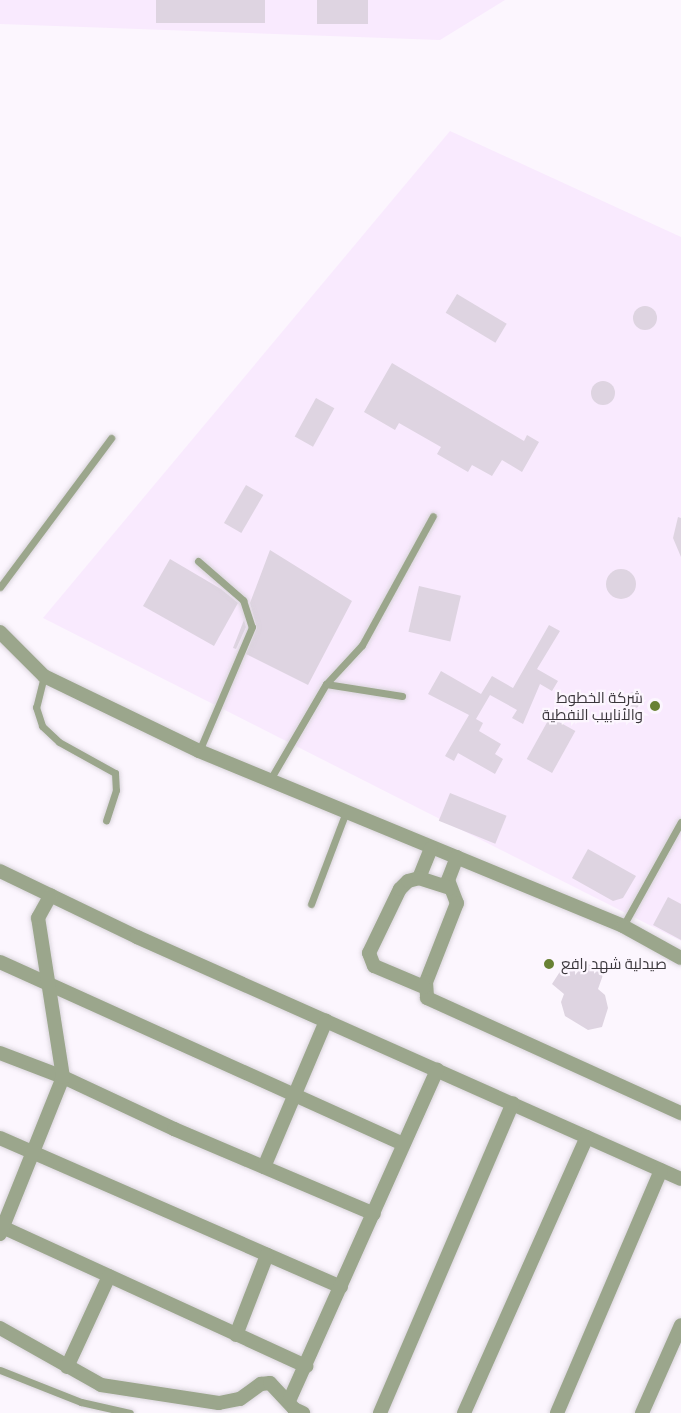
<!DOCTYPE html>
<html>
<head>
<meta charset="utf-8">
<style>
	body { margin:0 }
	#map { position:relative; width:681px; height:1413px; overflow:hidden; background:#fcf6fe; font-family:Ubuntu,Cairo,sans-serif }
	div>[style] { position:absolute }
	.built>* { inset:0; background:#f9eafe }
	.building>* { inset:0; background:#ded4e1; transform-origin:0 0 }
	.round { border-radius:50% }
	.roads { filter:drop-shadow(0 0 2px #d9d4db) drop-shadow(0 0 2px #d9d4db) }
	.lane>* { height:7px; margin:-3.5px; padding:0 3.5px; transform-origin:3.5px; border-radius:3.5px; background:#9ba68c }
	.street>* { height:14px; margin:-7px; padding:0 7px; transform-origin:7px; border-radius:7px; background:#9ba68c }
	.dots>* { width:16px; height:16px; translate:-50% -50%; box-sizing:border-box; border:3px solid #fcf6fe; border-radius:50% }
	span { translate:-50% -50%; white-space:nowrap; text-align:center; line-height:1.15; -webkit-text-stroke:4.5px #fcf6fe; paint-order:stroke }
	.poi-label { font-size:15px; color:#3b373c }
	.right { translate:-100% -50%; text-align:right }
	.left { translate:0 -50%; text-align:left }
</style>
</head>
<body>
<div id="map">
	<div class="built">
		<i style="clip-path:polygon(0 0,505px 0,440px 40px,0 24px)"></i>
		<i style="clip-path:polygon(450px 131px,681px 237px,681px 941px,43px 618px)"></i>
	</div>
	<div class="building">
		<i style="left:156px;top:0;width:109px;height:23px"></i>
		<i style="left:317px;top:0;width:51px;height:24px"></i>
		<i style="left:457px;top:294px;width:58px;height:22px;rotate:31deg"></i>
		<i class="round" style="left:633px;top:306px;width:24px;height:24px"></i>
		<i style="clip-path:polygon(392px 363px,524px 441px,527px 435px,539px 442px,522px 472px,502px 460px,492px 476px,472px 465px,468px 472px,437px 454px,441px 447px,399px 423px,395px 430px,364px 412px)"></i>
		<i class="round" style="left:591px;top:381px;width:24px;height:24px"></i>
		<i style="left:316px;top:398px;width:21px;height:44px;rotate:29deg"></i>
		<i style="left:246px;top:485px;width:20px;height:44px;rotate:30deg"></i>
		<i style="clip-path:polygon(678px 517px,681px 518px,681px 557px,673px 538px)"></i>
		<i style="clip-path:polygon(270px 550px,352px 601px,308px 685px,246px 654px,257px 628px,250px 603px)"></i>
		<i style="clip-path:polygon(170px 559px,221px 589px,238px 603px,214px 646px,143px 606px)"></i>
		<i class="round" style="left:606px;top:569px;width:30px;height:30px"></i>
		<i style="left:419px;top:586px;width:43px;height:47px;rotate:13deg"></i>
		<i style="clip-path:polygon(244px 620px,246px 627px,236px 649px,233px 648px)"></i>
		<i style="clip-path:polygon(549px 625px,560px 631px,537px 669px,558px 681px,552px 691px,540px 684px,523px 724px,512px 718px,517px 710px,490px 695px,476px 719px,483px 723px,479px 731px,501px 744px,495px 754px,503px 759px,495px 774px,458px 753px,454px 761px,445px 756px,469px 715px,428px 694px,441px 671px,481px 694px,492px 676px,513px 688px)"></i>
		<i class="round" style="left:626px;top:692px;width:16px;height:16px"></i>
		<i style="left:550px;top:717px;width:29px;height:48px;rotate:29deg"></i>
		<i style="left:450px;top:793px;width:61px;height:30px;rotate:22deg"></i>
		<i style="clip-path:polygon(588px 849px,636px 876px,623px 898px,613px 901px,572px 878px)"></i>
		<i style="clip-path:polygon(668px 897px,681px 904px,681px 940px,653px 925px)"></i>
		<i style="clip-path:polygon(586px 962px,603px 975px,598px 989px,605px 995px,608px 1008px,602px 1027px,588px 1030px,565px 1016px,561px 1002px,564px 994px,552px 984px,561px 970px)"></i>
	</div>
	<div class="roads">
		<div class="lane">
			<i style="left:198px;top:561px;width:60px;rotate:40.9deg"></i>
			<i style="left:243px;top:600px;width:28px;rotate:72deg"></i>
			<i style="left:252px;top:627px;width:135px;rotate:113.1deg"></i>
			<i style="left:0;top:587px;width:186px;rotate:-53.3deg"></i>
			<i style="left:44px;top:676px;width:32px;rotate:104deg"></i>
			<i style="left:36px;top:707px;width:20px;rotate:72deg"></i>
			<i style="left:42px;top:726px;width:23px;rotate:43deg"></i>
			<i style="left:59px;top:742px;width:64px;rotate:29deg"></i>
			<i style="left:115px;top:773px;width:17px;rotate:87deg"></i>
			<i style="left:116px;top:790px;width:32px;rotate:108deg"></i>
			<i style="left:326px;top:684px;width:77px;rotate:9deg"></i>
			<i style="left:271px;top:778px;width:109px;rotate:-59.7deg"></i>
			<i style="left:326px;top:684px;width:53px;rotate:-47.3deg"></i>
			<i style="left:362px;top:645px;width:147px;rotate:-61.2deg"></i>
			<i style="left:311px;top:904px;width:98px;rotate:-69.2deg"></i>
			<i style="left:623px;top:926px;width:119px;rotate:-60.9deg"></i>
			<i style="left:0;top:1370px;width:87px;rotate:21.6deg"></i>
			<i style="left:81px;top:1402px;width:50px;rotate:12.7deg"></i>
		</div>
		<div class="street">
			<i style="left:0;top:632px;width:62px;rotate:45deg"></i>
			<i style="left:44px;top:676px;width:172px;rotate:25.8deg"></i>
			<i style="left:199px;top:751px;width:459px;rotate:22.4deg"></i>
			<i style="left:623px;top:926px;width:66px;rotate:28.9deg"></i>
			<i style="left:457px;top:857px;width:25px;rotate:111deg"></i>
			<i style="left:448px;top:880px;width:25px;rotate:69deg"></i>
			<i style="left:457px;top:903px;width:85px;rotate:111.4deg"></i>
			<i style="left:426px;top:982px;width:16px;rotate:86deg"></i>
			<i style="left:427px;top:998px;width:279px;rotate:24.4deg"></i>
			<i style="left:0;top:871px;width:152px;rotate:25.7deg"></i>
			<i style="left:137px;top:937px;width:595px;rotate:23.98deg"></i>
			<i style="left:419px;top:878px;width:32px;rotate:-68deg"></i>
			<i style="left:0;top:962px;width:442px;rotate:24.3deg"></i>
			<i style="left:424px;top:987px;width:54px;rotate:-157.2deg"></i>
			<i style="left:374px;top:966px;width:14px;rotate:-111deg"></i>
			<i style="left:369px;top:953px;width:71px;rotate:-64.2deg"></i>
			<i style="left:400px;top:889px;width:11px;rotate:-45deg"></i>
			<i style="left:408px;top:881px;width:11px;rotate:-15deg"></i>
			<i style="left:419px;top:878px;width:33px;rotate:18deg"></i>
			<i style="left:0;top:1053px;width:67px;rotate:20.9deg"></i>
			<i style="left:63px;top:1077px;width:123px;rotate:25.1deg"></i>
			<i style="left:174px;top:1129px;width:217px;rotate:23deg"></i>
			<i style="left:0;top:1138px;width:372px;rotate:23.6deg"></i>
			<i style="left:264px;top:1167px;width:159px;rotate:-67deg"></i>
			<i style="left:0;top:1226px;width:337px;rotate:24.6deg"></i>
			<i style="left:0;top:1234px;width:169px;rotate:-68.1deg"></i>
			<i style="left:63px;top:1077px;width:161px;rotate:-98.9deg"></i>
			<i style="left:38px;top:918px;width:26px;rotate:-61deg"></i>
			<i style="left:0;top:1328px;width:116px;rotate:29.4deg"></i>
			<i style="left:101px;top:1385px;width:119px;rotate:8.7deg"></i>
			<i style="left:219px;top:1403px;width:21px;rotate:-11deg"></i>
			<i style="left:240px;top:1399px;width:26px;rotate:-36deg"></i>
			<i style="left:261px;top:1384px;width:9px;rotate:-6deg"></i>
			<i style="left:270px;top:1383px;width:35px;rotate:47deg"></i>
			<i style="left:294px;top:1409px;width:10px;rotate:24deg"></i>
			<i style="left:236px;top:1335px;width:86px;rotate:-68.8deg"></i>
			<i style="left:67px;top:1367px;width:100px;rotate:-65.2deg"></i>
			<i style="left:289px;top:1401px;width:363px;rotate:-65.9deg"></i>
			<i style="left:380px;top:1413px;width:337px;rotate:-66.8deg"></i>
			<i style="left:464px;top:1413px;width:302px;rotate:-66deg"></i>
			<i style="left:557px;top:1413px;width:264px;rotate:-66.8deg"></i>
			<i style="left:642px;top:1413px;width:96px;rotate:-66.1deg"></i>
		</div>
	</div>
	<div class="dots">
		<i style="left:655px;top:706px;background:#688134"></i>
		<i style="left:549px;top:964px;background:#688134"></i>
	</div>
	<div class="poi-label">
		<span class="right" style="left:643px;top:706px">شركة الخطوط<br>والأنابيب النفطية</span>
		<span class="left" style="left:561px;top:964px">صيدلية شهد رافع</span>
	</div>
</div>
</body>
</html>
